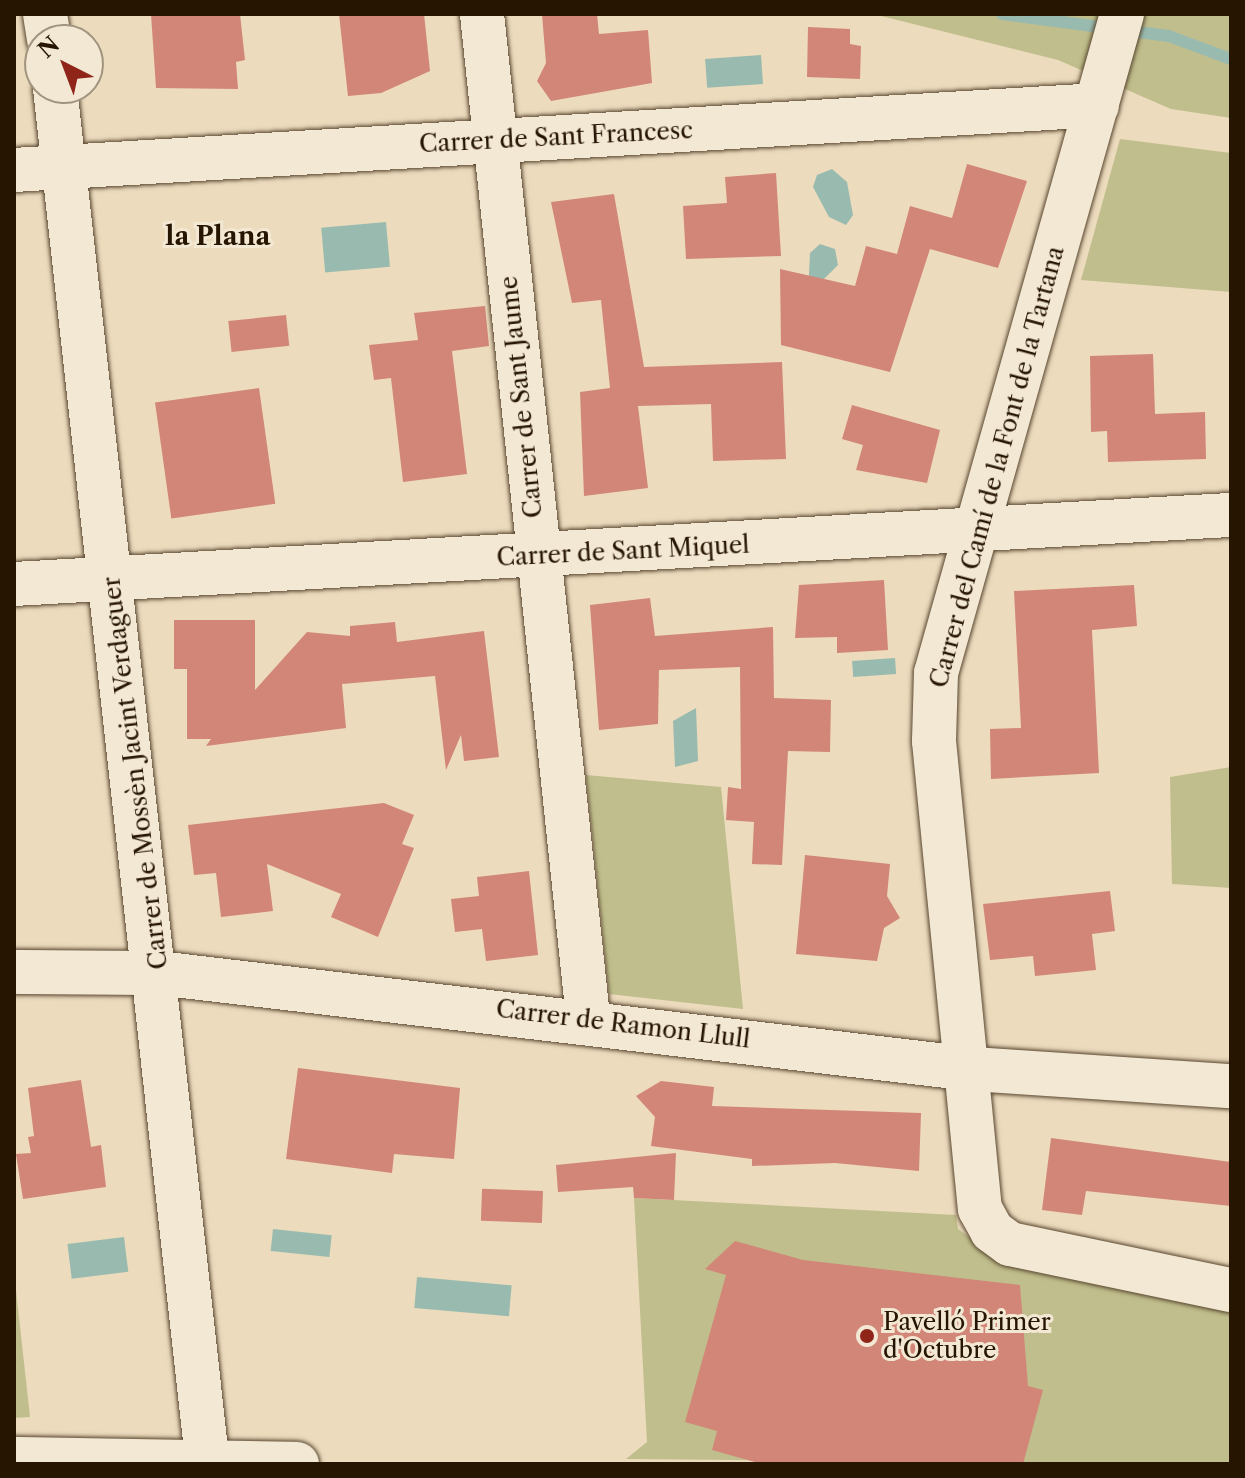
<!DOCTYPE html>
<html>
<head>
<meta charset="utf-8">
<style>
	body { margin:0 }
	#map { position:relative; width:1245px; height:1478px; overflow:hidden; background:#ecdbbd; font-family:"Libre Caslon Text",serif }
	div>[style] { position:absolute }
	.green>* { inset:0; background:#c0be8c }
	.water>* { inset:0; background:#99bbaf; transform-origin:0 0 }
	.stream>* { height:12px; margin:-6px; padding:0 6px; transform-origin:6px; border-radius:6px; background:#99bbaf }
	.building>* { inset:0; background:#d28677; transform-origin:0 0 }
	.roads { filter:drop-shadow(0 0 2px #58462f) drop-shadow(0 0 2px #58462f) }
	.street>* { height:44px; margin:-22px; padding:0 22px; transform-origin:22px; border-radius:22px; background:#f3e8d4 }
	.dots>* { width:22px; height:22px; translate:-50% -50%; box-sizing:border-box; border:4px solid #f3e8d4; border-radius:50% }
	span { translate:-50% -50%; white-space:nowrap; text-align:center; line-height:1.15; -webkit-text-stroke:6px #f3e8d4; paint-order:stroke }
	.street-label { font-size:24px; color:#261500 }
	.poi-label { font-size:24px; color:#261500 }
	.left { translate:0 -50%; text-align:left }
	.neighbourhood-label { font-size:26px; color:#261500; font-weight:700 }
	.frame { position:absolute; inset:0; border:16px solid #261500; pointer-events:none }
	.north { position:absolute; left:24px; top:24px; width:80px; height:80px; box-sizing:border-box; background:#f3e8d4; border:2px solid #a1947f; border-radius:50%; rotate:318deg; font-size:22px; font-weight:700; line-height:32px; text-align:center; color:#261500 }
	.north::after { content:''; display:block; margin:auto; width:28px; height:36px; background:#8f2418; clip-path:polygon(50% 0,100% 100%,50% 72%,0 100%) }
</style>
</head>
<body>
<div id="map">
	<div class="green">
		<i style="clip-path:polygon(873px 14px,1231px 14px,1231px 118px,1171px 109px,1058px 60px)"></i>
		<i style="clip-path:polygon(1120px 139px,1231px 153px,1231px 292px,1081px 280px)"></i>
		<i style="clip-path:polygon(1231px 767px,1231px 888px,1172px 884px,1170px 777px)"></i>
		<i style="clip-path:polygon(586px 775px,721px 787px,743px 1009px,609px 994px)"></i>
		<i style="clip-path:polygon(634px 1198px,956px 1215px,958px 1229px,1009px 1266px,1231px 1307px,1231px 1464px,626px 1459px,647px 1442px)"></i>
		<i style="clip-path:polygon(14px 1272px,30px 1417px,14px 1418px)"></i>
	</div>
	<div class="water">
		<i style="left:761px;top:55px;width:29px;height:56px;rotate:86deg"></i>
		<i style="clip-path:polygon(832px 169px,847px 182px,853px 215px,846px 225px,829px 217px,813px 187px,817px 175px)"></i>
		<i style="left:386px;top:222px;width:45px;height:65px;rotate:85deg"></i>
		<i style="clip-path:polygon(820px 244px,835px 249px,838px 265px,808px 295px,810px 253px)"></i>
		<i style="left:895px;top:658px;width:16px;height:43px;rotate:86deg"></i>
		<i style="clip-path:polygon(696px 708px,698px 761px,675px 767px,673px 721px)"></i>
		<i style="left:273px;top:1229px;width:59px;height:22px;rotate:6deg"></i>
		<i style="left:124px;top:1237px;width:35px;height:57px;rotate:83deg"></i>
		<i style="left:417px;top:1277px;width:95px;height:31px;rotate:5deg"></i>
	</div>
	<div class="stream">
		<i style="left:1002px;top:14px;width:168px;rotate:7.5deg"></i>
		<i style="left:1169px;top:36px;width:66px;rotate:20.4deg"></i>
	</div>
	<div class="building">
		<i style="clip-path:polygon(151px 14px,240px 14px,245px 60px,236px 62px,238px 89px,156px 88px)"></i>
		<i style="clip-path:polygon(339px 14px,424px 14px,430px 71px,381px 93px,348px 96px)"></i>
		<i style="clip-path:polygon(542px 14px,597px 14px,599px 34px,648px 30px,652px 83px,551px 101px,537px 81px,546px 63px)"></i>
		<i style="clip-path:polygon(808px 27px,850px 29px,850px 44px,861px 46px,860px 79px,807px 77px)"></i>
		<i style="clip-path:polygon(967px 164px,1027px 181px,998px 268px,930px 249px,890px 372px,781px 345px,780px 269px,855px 286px,866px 246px,897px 254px,910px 206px,952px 218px)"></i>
		<i style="clip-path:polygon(776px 173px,781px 256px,686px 259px,683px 206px,727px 203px,725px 177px)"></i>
		<i style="clip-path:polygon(614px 194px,644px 367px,782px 362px,786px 459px,713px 461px,711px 404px,638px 406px,648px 488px,584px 496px,580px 392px,610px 388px,601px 300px,572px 303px,551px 202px)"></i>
		<i style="clip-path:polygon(485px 306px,489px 346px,452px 351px,467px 474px,403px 482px,391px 378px,374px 380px,369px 345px,418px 340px,414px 313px)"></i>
		<i style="left:286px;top:315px;width:31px;height:58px;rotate:84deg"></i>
		<i style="clip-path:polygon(1153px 354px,1155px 414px,1205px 412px,1206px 459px,1108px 462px,1107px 431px,1091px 432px,1090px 356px)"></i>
		<i style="left:259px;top:388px;width:117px;height:105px;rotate:82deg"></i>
		<i style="clip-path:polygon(852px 405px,940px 430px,927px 483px,856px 470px,863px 445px,842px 439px)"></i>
		<i style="clip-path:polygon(884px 580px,888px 650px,837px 653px,837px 637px,795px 638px,799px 585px)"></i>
		<i style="clip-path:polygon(1134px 585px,1137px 626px,1092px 630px,1099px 773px,991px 779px,990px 729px,1021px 728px,1014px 591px)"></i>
		<i style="clip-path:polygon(650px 598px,655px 636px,773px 627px,774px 698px,831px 700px,830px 752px,788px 751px,782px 865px,752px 864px,754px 822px,726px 820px,728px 787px,741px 789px,740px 667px,659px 670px,658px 724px,599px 730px,590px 605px)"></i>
		<i style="clip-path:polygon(174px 620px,255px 620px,255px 690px,307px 632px,350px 636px,350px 626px,395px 622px,397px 642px,484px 631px,499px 757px,464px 761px,461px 735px,446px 770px,435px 676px,342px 684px,346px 728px,206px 746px,211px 739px,187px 739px,187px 669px,174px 669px)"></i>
		<i style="clip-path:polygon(384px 803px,414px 815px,402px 844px,414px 848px,378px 937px,331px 917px,341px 894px,267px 864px,273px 911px,221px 917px,216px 873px,194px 875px,188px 825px)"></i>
		<i style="clip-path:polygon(805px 855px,890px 864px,887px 896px,900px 918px,884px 928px,877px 961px,796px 954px)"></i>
		<i style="clip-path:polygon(529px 871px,538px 955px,486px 961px,482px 929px,455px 932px,451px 899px,479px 896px,477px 877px)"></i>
		<i style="clip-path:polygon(1110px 891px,1115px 931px,1092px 934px,1096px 970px,1035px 976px,1033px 956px,990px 960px,983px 904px)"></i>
		<i style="clip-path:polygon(298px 1068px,460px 1088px,454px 1159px,394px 1154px,392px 1173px,286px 1159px)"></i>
		<i style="clip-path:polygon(81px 1080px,91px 1147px,101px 1145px,106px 1187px,23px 1199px,16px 1154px,31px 1153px,28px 1137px,34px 1136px,28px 1088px)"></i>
		<i style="clip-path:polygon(661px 1081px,714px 1087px,712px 1106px,921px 1113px,919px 1171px,835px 1163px,752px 1166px,752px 1159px,651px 1146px,655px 1117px,636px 1096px)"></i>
		<i style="clip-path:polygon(1051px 1138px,1231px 1162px,1231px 1206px,1086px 1191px,1082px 1215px,1042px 1210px)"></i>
		<i style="clip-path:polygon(676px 1153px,674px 1200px,634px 1198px,633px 1187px,558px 1192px,556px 1165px)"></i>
		<i style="left:543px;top:1191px;width:32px;height:61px;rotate:92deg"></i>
		<i style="clip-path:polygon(735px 1241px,803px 1260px,1020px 1285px,1028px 1386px,1043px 1390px,1023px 1464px,762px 1464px,712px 1450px,717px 1431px,685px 1422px,726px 1275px,705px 1269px)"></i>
	</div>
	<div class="roads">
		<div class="street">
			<i style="left:45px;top:14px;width:26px;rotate:81deg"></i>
			<i style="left:482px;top:14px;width:1010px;rotate:83.97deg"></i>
			<i style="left:1122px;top:14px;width:685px;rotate:105.76deg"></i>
			<i style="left:936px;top:673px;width:68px;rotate:91.7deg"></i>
			<i style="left:934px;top:741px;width:470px;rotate:84.4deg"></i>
			<i style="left:980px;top:1209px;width:25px;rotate:61deg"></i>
			<i style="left:992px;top:1231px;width:22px;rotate:36deg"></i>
			<i style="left:1010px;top:1244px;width:226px;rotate:11.8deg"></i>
			<i style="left:55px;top:88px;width:1379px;rotate:83.67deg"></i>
			<i style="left:14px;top:170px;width:1085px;rotate:-3.43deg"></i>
			<i style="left:14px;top:584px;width:1219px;rotate:-3.25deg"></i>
			<i style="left:14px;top:972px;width:144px;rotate:0.4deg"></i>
			<i style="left:158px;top:973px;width:820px;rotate:6.73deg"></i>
			<i style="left:972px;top:1069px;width:260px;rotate:3.8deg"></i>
			<i style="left:14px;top:1459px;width:283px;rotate:1deg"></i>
		</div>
	</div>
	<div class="dots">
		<i style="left:867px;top:1336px;background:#8f2418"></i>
	</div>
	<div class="street-label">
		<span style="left:556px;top:137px;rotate:-3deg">Carrer de Sant Francesc</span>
		<span style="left:521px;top:397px;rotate:-96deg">Carrer de Sant Jaume</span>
		<span style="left:997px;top:467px;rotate:-75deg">Carrer del Camí de la Font de la Tartana</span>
		<span style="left:623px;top:551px;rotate:-3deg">Carrer de Sant Miquel</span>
		<span style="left:135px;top:773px;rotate:-97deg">Carrer de Mossèn Jacint Verdaguer</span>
		<span style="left:623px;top:1024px;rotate:7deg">Carrer de Ramon Llull</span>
	</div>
	<div class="poi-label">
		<span class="left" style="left:883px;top:1336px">Pavelló Primer<br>d'Octubre</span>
	</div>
	<div class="neighbourhood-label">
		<span style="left:218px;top:237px">la Plana</span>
	</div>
	<div class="frame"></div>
	<div class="north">N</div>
</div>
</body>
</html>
